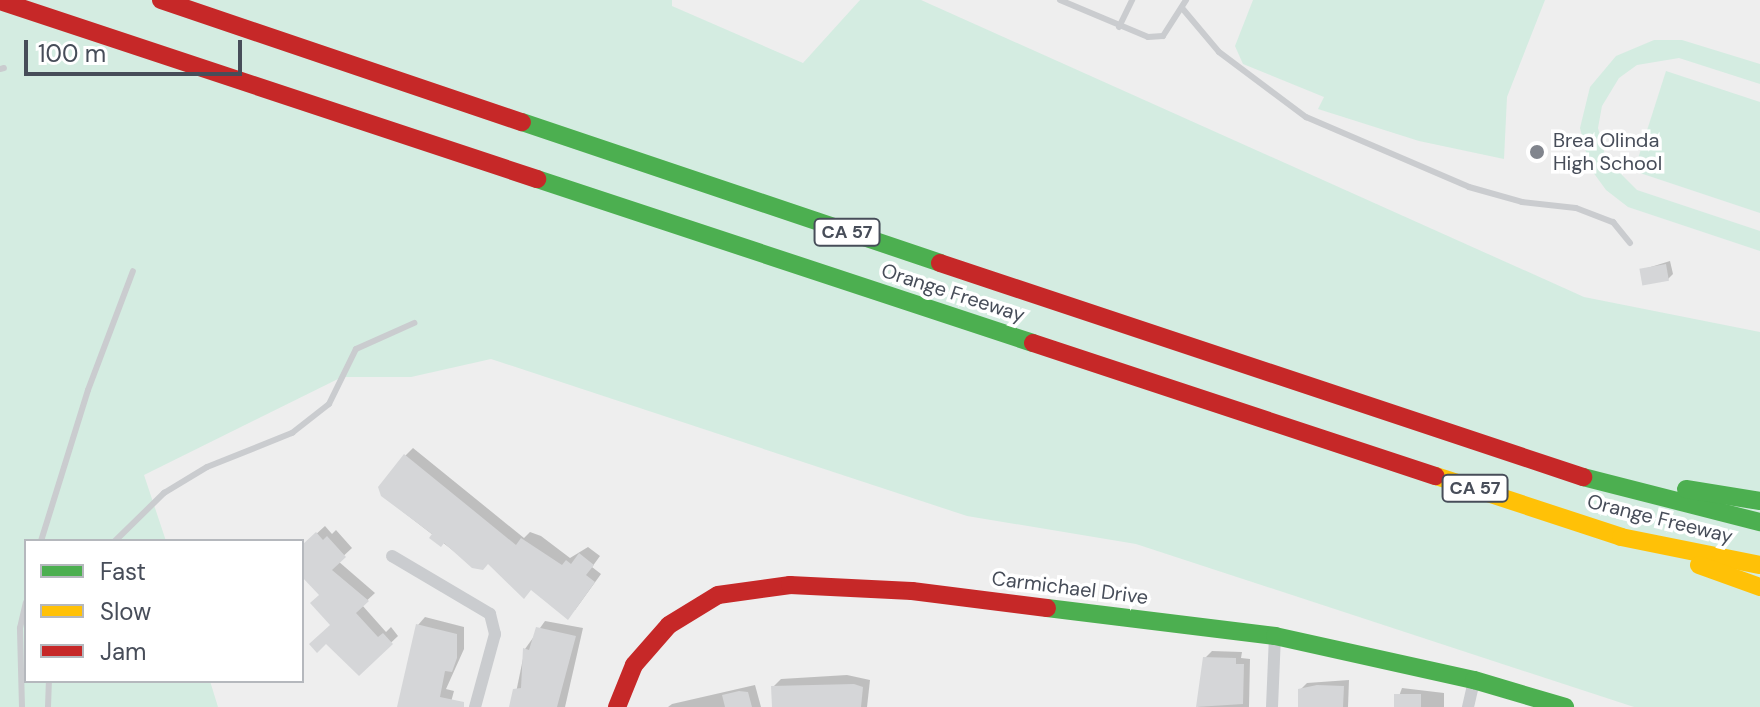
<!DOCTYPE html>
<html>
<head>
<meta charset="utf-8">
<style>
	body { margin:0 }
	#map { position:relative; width:1760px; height:707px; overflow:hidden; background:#eee; font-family:"DM Sans",sans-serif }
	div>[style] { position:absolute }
	.green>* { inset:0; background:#d4ece1 }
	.shadow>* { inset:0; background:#0003 }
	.building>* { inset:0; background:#d5d6d8; transform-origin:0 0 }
	.lane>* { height:6px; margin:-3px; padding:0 3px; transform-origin:3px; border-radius:3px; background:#cacccf }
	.street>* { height:12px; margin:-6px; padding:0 6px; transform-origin:6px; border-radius:6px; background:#cacccf }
	.fast>* { height:18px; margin:-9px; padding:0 9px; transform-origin:9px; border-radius:9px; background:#4caf50 }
	.slow>* { height:18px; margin:-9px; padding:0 9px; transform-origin:9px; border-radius:9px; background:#ffc107 }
	.jam>* { height:18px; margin:-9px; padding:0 9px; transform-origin:9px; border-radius:9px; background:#c62828 }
	.dots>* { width:22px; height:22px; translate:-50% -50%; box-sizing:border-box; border:4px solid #fff; border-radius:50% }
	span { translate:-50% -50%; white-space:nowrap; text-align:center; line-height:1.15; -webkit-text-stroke:7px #fff; paint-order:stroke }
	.shield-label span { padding:2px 6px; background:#fff; border:2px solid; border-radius:6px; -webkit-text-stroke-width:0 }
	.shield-label { font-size:18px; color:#474d59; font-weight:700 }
	.poi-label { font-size:20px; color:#474d59 }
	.left { translate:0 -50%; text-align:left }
	.street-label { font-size:20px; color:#474d59 }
	.legend { position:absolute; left:24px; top:539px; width:280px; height:144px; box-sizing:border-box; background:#fff; border:2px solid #b5b8bd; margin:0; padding:10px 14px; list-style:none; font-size:24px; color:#474d59 }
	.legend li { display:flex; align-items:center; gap:16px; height:40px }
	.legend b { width:40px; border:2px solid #b5b8bd }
	.scale { position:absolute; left:24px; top:40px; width:218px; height:36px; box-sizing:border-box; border:4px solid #474d59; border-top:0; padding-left:10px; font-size:24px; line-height:28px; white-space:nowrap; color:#474d59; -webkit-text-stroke:6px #fff; paint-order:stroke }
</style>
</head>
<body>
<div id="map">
	<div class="green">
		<i style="clip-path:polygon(0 0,672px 0,672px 6px,803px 63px,860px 0,921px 0,1584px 297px,1760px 332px,1760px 707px,1634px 707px,1136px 544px,967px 516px,491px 359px,411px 377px,342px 377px,144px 475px,166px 541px,26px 541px,26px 681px,210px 681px,218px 707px,0 707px)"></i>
		<i style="clip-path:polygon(1253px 0,1545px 0,1507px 97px,1504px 159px,1419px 141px,1318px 109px,1324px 97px,1243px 64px,1235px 46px)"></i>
		<i style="clip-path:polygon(1654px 40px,1682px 40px,1760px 64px,1760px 84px,1679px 58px,1637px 65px,1619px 78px,1602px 106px,1598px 128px,1606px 159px,1637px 190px,1760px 231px,1760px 251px,1628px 207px,1606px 190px,1590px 168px,1580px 128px,1590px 87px,1616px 56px)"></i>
		<i style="clip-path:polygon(1666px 71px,1760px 102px,1760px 213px,1634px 171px)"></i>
	</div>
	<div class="shadow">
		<i style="clip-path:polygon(1670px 261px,1673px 274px,1668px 279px,1641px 270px)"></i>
		<i style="clip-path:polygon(413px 448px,524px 538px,530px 532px,541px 536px,570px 558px,588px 547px,600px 556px,592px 567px,601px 574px,575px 610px,489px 562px,473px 566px,402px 511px,405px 456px)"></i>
		<i style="clip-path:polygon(325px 526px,332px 534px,336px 530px,352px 548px,338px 561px,375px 593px,362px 605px,386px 632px,391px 627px,398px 636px,359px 673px,321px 595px,302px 574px,302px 547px)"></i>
		<i style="clip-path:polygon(425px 617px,464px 627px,464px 649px,446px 689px,454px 691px,451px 702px,447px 707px,401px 707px,418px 625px)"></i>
		<i style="clip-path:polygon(545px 621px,583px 628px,565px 707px,513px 707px,525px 649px)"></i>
		<i style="clip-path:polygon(1212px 651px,1242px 652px,1241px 658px,1250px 659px,1249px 707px,1198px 707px,1205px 658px)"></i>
		<i style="clip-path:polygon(847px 675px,870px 680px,867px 707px,774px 707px,773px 687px,781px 679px)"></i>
		<i style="clip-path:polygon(1349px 680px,1348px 707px,1300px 707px,1300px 690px,1307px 683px)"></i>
		<i style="clip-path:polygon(755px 685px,761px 707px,668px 707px,672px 704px)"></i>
		<i style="clip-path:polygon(1402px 688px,1444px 693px,1444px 707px,1395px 707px)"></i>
	</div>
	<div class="building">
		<i style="left:1666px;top:264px;width:17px;height:27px;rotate:80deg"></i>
		<i style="clip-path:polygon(404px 454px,516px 545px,521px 538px,562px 565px,566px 560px,571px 564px,579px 553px,594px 565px,586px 575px,595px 582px,568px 620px,531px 590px,524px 599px,488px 564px,483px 570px,472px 568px,444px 543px,441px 547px,429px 538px,432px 534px,381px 496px,378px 487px)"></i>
		<i style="clip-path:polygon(316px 532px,323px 540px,327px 536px,346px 557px,332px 570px,369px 601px,356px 613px,378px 637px,383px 633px,393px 644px,359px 676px,326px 644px,317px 653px,309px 644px,330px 625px,310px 603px,319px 595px,302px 577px,302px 545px)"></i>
		<i style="clip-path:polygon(416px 624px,457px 634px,457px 658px,452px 672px,445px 671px,440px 697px,464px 702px,464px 707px,397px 707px)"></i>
		<i style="clip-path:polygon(536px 627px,576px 636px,557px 707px,509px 707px,513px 689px,521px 688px,523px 648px,529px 650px)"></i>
		<i style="clip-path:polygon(1203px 657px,1236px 658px,1236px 664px,1244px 664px,1243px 704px,1196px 707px)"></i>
		<i style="clip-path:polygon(854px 684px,863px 687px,861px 707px,772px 707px,771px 686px)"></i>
		<i style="clip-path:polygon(1317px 685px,1344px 686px,1343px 707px,1298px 707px,1298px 689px)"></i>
		<i style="clip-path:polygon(739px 691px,748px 692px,752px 707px,725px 707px,722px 695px)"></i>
		<i style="left:1394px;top:694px;width:27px;height:13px"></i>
	</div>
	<div class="lane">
		<i style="left:1060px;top:0;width:95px;rotate:22.8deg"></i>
		<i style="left:1148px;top:37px;width:15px;rotate:-4deg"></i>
		<i style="left:1163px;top:36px;width:43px;rotate:-57.4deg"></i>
		<i style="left:1182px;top:8px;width:57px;rotate:49.9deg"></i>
		<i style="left:1219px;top:52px;width:109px;rotate:36.8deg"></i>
		<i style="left:1306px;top:117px;width:177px;rotate:23.2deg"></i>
		<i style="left:1469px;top:187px;width:55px;rotate:15.8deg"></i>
		<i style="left:1522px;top:202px;width:54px;rotate:6.3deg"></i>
		<i style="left:1576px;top:208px;width:40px;rotate:21deg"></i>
		<i style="left:1613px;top:222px;width:27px;rotate:51deg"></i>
		<i style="left:1119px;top:27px;width:30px;rotate:-64deg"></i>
		<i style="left:0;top:69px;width:4px;rotate:-14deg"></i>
		<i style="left:41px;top:541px;width:158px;rotate:-72.7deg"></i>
		<i style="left:88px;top:390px;width:127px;rotate:-69.3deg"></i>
		<i style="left:115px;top:541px;width:69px;rotate:-44.4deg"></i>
		<i style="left:164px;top:493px;width:50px;rotate:-31.2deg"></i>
		<i style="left:207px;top:467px;width:92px;rotate:-21.8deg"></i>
		<i style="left:292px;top:433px;width:47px;rotate:-38.1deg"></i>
		<i style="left:329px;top:404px;width:61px;rotate:-63.9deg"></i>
		<i style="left:356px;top:349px;width:64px;rotate:-24.1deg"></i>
		<i style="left:22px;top:707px;width:79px;rotate:-91.5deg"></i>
		<i style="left:20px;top:628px;width:26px;rotate:-77deg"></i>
		<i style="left:48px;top:707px;width:26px;rotate:-88deg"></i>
	</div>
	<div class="street">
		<i style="left:392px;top:556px;width:114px;rotate:30.6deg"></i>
		<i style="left:490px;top:614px;width:21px;rotate:76deg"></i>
		<i style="left:495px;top:634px;width:76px;rotate:105.3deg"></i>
		<i style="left:1272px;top:707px;width:71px;rotate:-87.6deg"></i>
		<i style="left:1468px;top:707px;width:28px;rotate:-77deg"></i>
	</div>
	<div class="fast">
		<i style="left:522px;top:122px;width:441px;rotate:18.6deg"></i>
		<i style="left:537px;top:179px;width:522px;rotate:18.3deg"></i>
		<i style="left:1583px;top:477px;width:183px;rotate:14.3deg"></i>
		<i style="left:1686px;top:489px;width:75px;rotate:9.2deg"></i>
		<i style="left:1047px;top:608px;width:230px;rotate:7deg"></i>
		<i style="left:1275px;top:636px;width:204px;rotate:12.5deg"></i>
		<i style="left:1474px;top:680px;width:95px;rotate:16.5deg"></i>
	</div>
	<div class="slow">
		<i style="left:1436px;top:476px;width:195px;rotate:18.2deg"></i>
		<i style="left:1621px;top:537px;width:142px;rotate:11.4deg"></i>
		<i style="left:1699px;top:565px;width:65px;rotate:19.8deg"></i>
	</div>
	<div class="jam">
		<i style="left:161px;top:0;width:381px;rotate:18.7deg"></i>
		<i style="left:0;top:1px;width:566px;rotate:18.34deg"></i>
		<i style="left:940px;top:263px;width:678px;rotate:18.41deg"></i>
		<i style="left:1033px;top:343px;width:424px;rotate:18.3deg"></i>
		<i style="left:617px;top:707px;width:45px;rotate:-68deg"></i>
		<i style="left:634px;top:665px;width:53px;rotate:-48.8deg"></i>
		<i style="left:669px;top:625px;width:57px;rotate:-31.5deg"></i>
		<i style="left:718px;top:595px;width:73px;rotate:-7.9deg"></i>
		<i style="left:790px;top:585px;width:122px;rotate:2.8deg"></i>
		<i style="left:912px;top:591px;width:136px;rotate:7.2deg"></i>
	</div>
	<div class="dots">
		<i style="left:1537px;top:152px;background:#81858d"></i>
	</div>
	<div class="shield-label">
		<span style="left:847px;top:232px">CA 57</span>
		<span style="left:1475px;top:488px">CA 57</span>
	</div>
	<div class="poi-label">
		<span class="left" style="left:1553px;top:152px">Brea Olinda<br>High School</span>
	</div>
	<div class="street-label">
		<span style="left:953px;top:293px;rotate:18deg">Orange Freeway</span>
		<span style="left:1660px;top:519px;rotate:14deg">Orange Freeway</span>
		<span style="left:1070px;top:588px;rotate:7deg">Carmichael Drive</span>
	</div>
	<ul class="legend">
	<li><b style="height:10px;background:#4caf50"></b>Fast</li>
	<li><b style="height:10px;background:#ffc107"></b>Slow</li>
	<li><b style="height:10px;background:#c62828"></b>Jam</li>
	</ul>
	<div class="scale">100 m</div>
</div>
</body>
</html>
